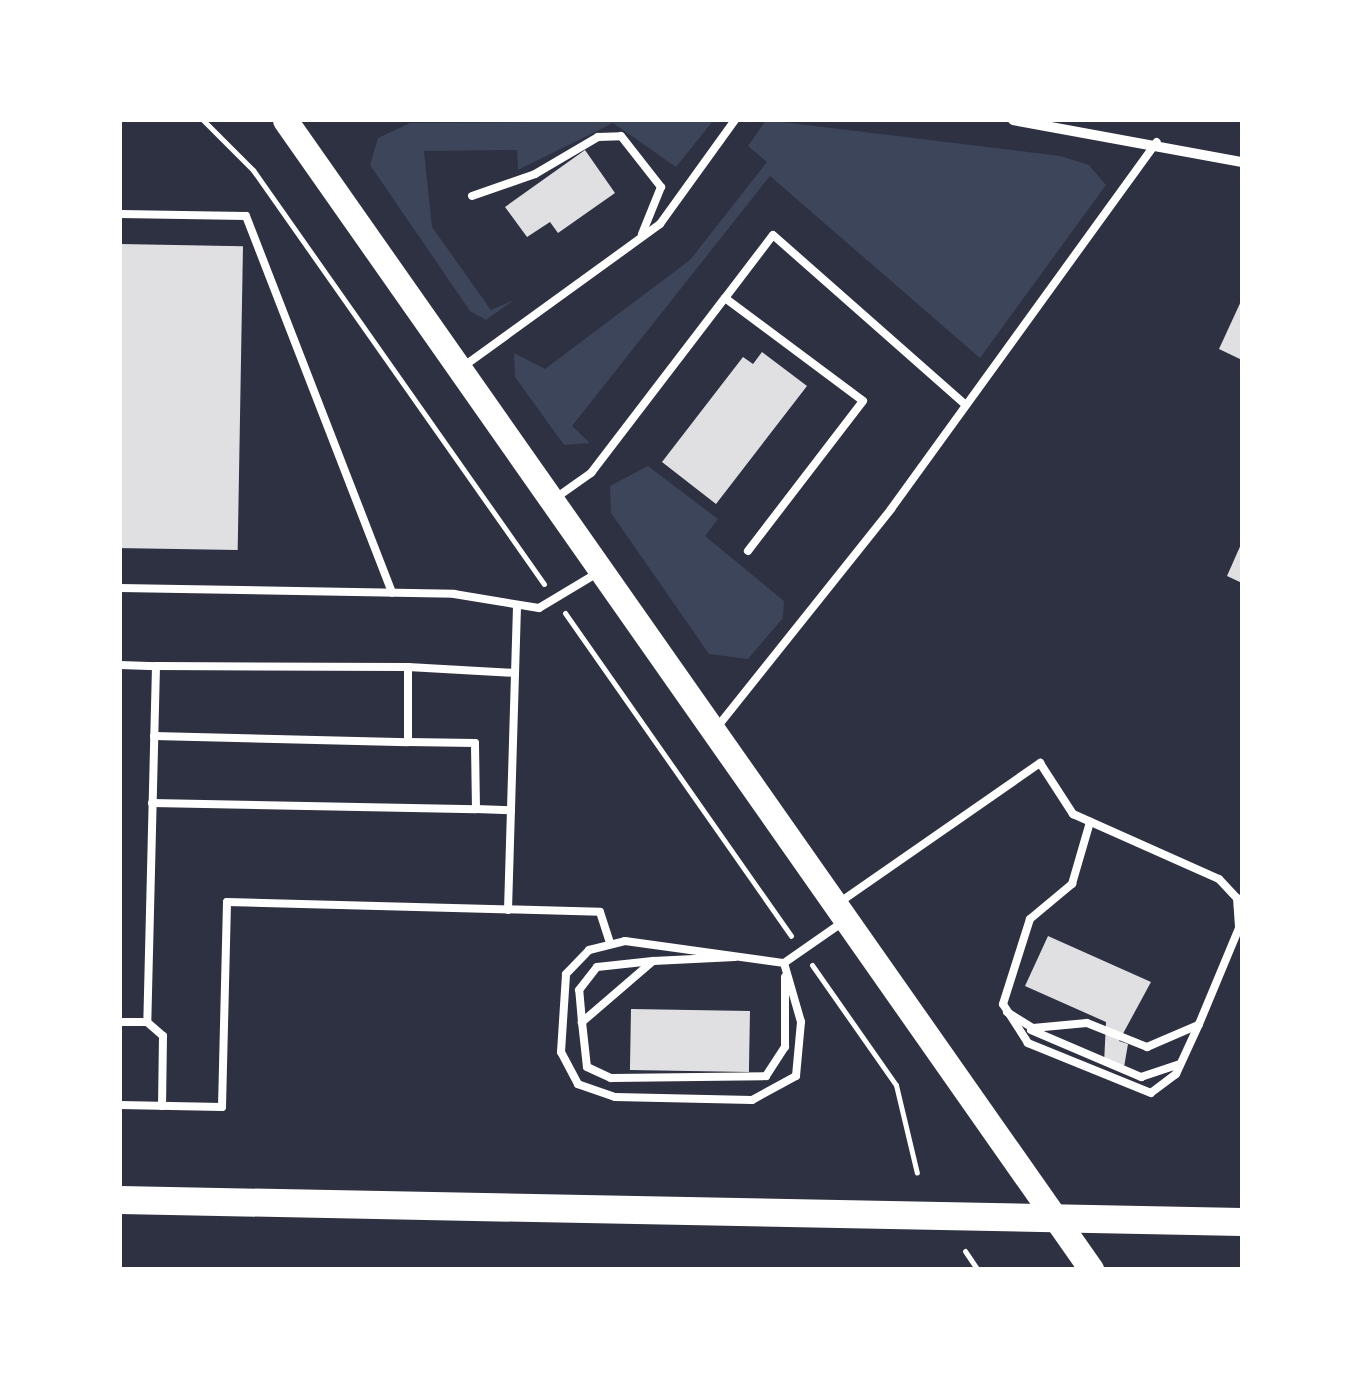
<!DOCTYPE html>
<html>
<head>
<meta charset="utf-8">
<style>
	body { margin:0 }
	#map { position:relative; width:1362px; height:1389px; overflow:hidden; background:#2d3142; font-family:"Times New Roman",serif }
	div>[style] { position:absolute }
	.green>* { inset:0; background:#3c4559 }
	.building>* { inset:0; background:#e0e0e3; transform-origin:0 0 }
	.path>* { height:5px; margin:-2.5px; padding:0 2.5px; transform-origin:2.5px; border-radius:2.5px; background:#fff }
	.service>* { height:8px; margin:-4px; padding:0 4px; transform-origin:4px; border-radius:4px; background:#fff }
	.minor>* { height:10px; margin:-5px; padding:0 5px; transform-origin:5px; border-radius:5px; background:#fff }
	.primary>* { height:25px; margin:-12.5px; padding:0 12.5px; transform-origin:12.5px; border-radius:12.5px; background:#fff }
	.trunk>* { height:28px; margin:-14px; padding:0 14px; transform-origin:14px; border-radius:14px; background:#fff }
	span { translate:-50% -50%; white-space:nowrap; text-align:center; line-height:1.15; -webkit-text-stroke:10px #fff; paint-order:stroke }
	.frame { position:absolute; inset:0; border:122px solid #fff; pointer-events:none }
</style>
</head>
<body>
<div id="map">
	<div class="green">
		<i style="clip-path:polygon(766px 120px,1060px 156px,1089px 165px,1106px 185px,980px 358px,770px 176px,572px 426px,590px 443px,564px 445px,515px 377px,514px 353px,545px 369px,690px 260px,767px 162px,748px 146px)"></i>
		<i style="clip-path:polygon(713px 121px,676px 167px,613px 123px,518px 170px,517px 150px,424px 151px,432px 227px,491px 310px,514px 300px,486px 320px,470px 311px,370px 165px,378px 138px,410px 123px)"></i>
		<i style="clip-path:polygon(648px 466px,718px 519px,705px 536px,784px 601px,783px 618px,748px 659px,709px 654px,611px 513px,610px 486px)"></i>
	</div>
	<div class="building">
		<i style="clip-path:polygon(585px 150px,615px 193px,558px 233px,550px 222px,527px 237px,505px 207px)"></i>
		<i style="left:120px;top:244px;width:123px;height:304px;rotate:1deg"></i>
		<i style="clip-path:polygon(1242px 299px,1242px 360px,1219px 349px)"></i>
		<i style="clip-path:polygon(762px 352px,807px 386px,716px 504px,662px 462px,743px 357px,753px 364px)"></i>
		<i style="clip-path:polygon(1242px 542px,1242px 583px,1227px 576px)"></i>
		<i style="clip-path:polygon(1048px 936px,1151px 982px,1119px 1041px,1128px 1044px,1123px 1073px,1104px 1064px,1106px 1022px,1025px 986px)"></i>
		<i style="left:631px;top:1009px;width:119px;height:61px;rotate:1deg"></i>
	</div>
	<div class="path">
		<i style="left:203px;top:120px;width:71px;rotate:45deg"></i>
		<i style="left:253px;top:170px;width:506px;rotate:54.9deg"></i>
		<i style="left:565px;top:613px;width:394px;rotate:55deg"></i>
		<i style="left:812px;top:965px;width:146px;rotate:55deg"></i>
		<i style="left:896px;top:1085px;width:90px;rotate:76.6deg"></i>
		<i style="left:965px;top:1251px;width:22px;rotate:56deg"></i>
	</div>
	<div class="service">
		<i style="left:472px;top:196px;width:67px;rotate:-19.2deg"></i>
		<i style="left:535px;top:174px;width:73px;rotate:-30.4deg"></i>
		<i style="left:598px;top:137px;width:23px;rotate:-2deg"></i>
		<i style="left:621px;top:136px;width:65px;rotate:51.9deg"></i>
		<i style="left:661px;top:187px;width:51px;rotate:112deg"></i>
		<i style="left:120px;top:214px;width:126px;rotate:0.9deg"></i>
		<i style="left:246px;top:216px;width:404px;rotate:68.8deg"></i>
		<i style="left:725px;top:298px;width:79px;rotate:-52.7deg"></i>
		<i style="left:773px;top:235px;width:257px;rotate:41.4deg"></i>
		<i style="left:464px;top:366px;width:242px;rotate:-35.9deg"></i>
		<i style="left:660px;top:224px;width:128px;rotate:-54.2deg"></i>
		<i style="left:557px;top:497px;width:42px;rotate:-35.2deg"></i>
		<i style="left:591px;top:473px;width:220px;rotate:-52.6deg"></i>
		<i style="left:725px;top:298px;width:172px;rotate:36.7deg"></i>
		<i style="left:863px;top:401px;width:189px;rotate:127.5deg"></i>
		<i style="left:120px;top:588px;width:334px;rotate:1deg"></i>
		<i style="left:454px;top:594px;width:86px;rotate:9.4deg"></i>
		<i style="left:539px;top:608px;width:70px;rotate:-31deg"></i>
		<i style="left:120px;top:665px;width:36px;rotate:2deg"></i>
		<i style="left:156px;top:666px;width:356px;rotate:91.4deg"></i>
		<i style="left:147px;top:1022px;width:27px;rotate:180deg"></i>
		<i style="left:408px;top:667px;width:107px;rotate:3.2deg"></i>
		<i style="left:718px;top:726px;width:278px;rotate:-51.4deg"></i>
		<i style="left:891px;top:509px;width:453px;rotate:-54.1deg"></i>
		<i style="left:154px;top:736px;width:254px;rotate:1.4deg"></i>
		<i style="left:408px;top:742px;width:75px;rotate:-90deg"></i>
		<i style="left:408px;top:667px;width:252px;rotate:-179.8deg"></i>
		<i style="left:152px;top:803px;width:324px;rotate:1.1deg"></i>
		<i style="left:476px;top:809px;width:66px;rotate:-90.9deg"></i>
		<i style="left:475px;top:743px;width:67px;rotate:-179.1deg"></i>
		<i style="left:476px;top:809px;width:35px;rotate:2deg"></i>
		<i style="left:840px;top:902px;width:244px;rotate:-34.8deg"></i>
		<i style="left:1040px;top:763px;width:61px;rotate:57.1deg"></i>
		<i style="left:1073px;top:814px;width:160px;rotate:24deg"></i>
		<i style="left:1219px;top:879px;width:26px;rotate:47deg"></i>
		<i style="left:1237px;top:898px;width:30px;rotate:86deg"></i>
		<i style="left:1239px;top:928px;width:104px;rotate:112.6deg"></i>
		<i style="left:1199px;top:1024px;width:55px;rotate:114.7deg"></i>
		<i style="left:1176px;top:1074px;width:31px;rotate:143deg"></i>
		<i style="left:1151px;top:1093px;width:133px;rotate:-157.9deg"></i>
		<i style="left:1028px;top:1043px;width:46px;rotate:-122.7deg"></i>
		<i style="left:1003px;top:1004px;width:89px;rotate:-72.4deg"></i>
		<i style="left:1030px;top:919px;width:55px;rotate:-39.8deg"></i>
		<i style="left:1072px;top:884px;width:65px;rotate:-73.8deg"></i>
		<i style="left:508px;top:910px;width:303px;rotate:-88.3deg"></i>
		<i style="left:625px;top:941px;width:161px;rotate:7.9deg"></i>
		<i style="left:784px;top:963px;width:61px;rotate:73.9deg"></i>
		<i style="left:801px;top:1022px;width:54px;rotate:95.3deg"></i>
		<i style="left:796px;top:1076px;width:50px;rotate:151.4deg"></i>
		<i style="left:752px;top:1100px;width:137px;rotate:-178.7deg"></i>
		<i style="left:615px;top:1097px;width:39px;rotate:-161deg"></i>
		<i style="left:578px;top:1084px;width:36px;rotate:-118deg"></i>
		<i style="left:561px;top:1052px;width:78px;rotate:-86.3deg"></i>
		<i style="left:566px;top:974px;width:33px;rotate:-46deg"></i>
		<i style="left:589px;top:950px;width:37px;rotate:-14deg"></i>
		<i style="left:735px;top:957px;width:82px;rotate:177.2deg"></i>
		<i style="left:653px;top:961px;width:94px;rotate:139.3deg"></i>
		<i style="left:582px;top:1022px;width:45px;rotate:83.7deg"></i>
		<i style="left:587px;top:1067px;width:26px;rotate:25deg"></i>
		<i style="left:611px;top:1078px;width:155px;rotate:-0.7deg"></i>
		<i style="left:766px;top:1076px;width:35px;rotate:-57deg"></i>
		<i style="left:785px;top:1047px;width:70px;rotate:-90deg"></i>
		<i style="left:784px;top:963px;width:72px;rotate:-34.8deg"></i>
		<i style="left:1007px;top:1012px;width:31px;rotate:32deg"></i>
		<i style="left:1033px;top:1028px;width:54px;rotate:-5.3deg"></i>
		<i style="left:1087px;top:1023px;width:65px;rotate:21.8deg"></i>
		<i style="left:1147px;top:1047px;width:56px;rotate:-23.3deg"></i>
		<i style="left:147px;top:1022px;width:21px;rotate:41deg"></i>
		<i style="left:163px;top:1036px;width:70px;rotate:90.8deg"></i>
		<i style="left:582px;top:1022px;width:32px;rotate:-95deg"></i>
		<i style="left:579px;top:990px;width:29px;rotate:-52deg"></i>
		<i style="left:597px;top:967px;width:56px;rotate:-6.1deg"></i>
		<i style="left:1031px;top:1030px;width:120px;rotate:23.1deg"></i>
		<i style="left:1141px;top:1077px;width:41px;rotate:-18.4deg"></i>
		<i style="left:120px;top:1105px;width:102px;rotate:1.1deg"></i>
		<i style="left:222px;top:1107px;width:205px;rotate:-88.6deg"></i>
		<i style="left:227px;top:902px;width:373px;rotate:1.5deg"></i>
		<i style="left:600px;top:912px;width:32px;rotate:72deg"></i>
	</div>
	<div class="minor">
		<i style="left:1013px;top:120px;width:233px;rotate:10.4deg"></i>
	</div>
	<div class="primary">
		<i style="left:285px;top:120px;width:1404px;rotate:54.95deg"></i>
	</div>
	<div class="trunk">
		<i style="left:120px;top:1200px;width:1122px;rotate:1.12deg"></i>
	</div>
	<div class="frame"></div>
</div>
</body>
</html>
